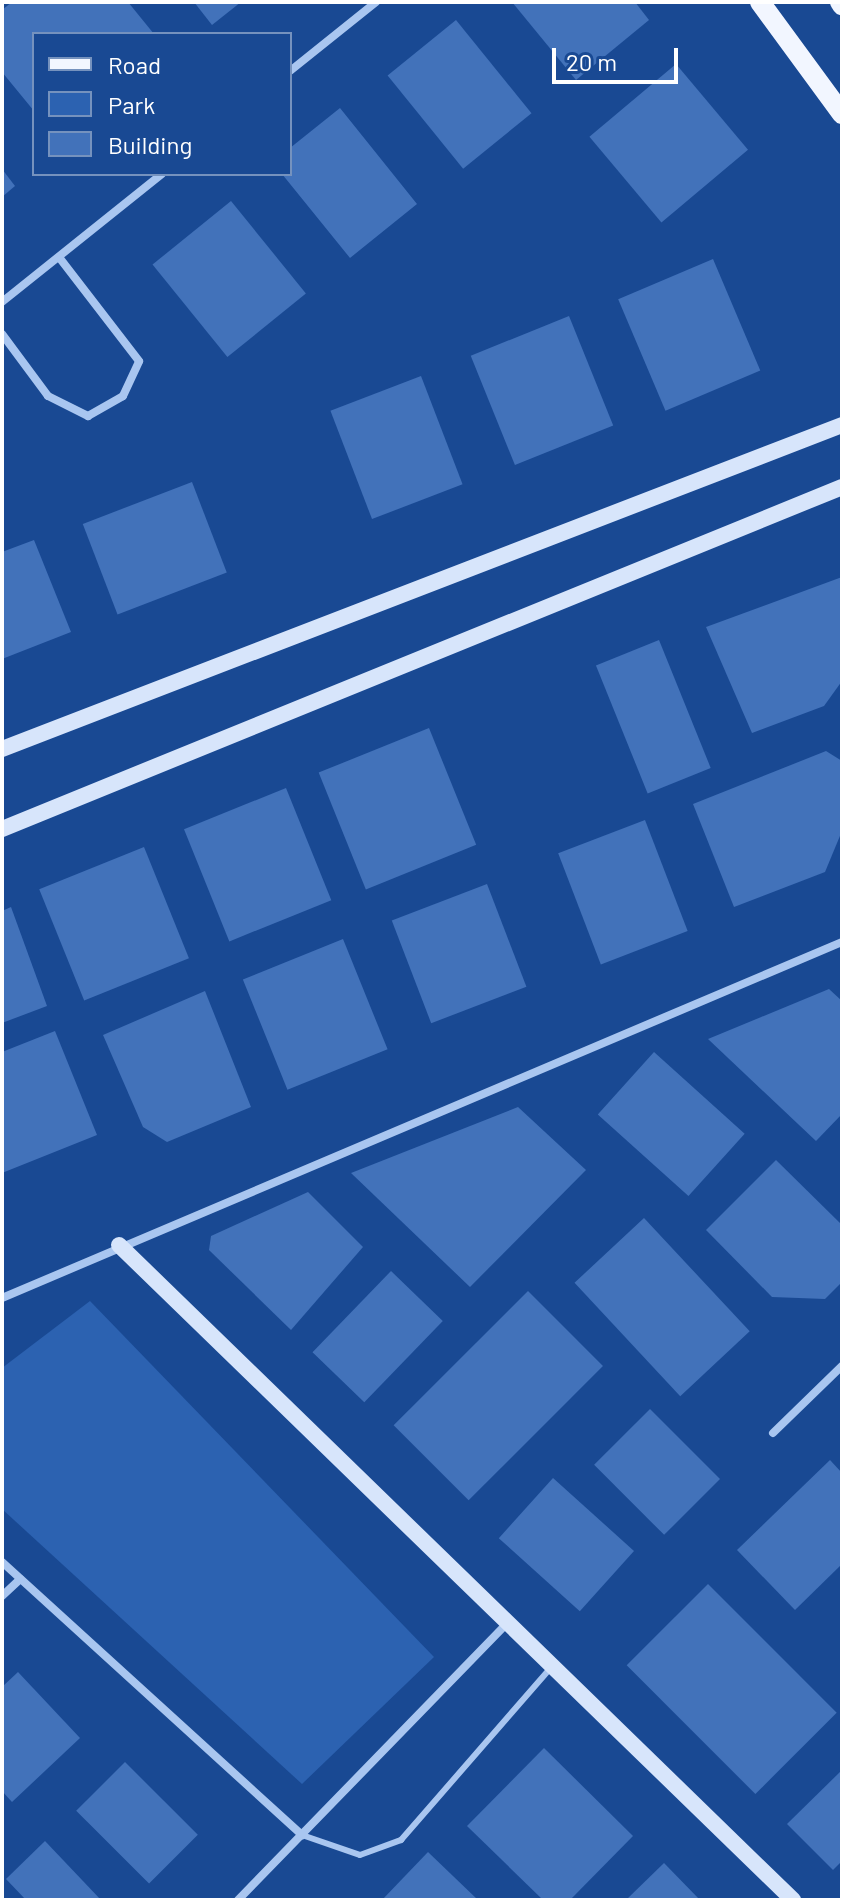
<!DOCTYPE html>
<html>
<head>
<meta charset="utf-8">
<style>
	body { margin:0 }
	#map { position:relative; width:844px; height:1902px; overflow:hidden; background:#194993; font-family:Barlow,sans-serif }
	div>[style] { position:absolute }
	.green>* { inset:0; background:#2c62b1 }
	.building>* { inset:0; background:#4272ba; transform-origin:0 0 }
	.lane>* { height:6px; margin:-3px; padding:0 3px; transform-origin:3px; border-radius:3px; background:#a9c6f0 }
	.street>* { height:8px; margin:-4px; padding:0 4px; transform-origin:4px; border-radius:4px; background:#a9c6f0 }
	.secondary>* { height:16px; margin:-8px; padding:0 8px; transform-origin:8px; border-radius:8px; background:#d7e5fb }
	.primary>* { height:20px; margin:-10px; padding:0 10px; transform-origin:10px; border-radius:10px; background:#f2f6ff }
	span { translate:-50% -50%; white-space:nowrap; text-align:center; line-height:1.15; -webkit-text-stroke:6px #194993; paint-order:stroke }
	.frame { position:absolute; inset:0; border:4px solid #fff; pointer-events:none }
	.legend { position:absolute; left:32px; top:32px; width:260px; height:144px; box-sizing:border-box; background:#194993; border:2px solid #7592be; margin:0; padding:10px 14px; list-style:none; font-size:24px; color:#fff }
	.legend li { display:flex; align-items:center; gap:16px; height:40px }
	.legend b { width:40px; border:2px solid #7592be }
	.scale { position:absolute; left:552px; top:48px; width:126px; height:36px; box-sizing:border-box; border:4px solid #fff; border-top:0; padding-left:10px; font-size:24px; line-height:28px; white-space:nowrap; color:#fff; -webkit-text-stroke:6px #194993; paint-order:stroke }
</style>
</head>
<body>
<div id="map">
	<div class="green">
		<i style="clip-path:polygon(90px 1301px,434px 1657px,302px 1784px,2px 1509px,2px 1368px)"></i>
	</div>
	<div class="building">
		<i style="clip-path:polygon(12px 2px,128px 2px,154px 34px,34px 34px,34px 111px,2px 72px,2px 10px)"></i>
		<i style="clip-path:polygon(194px 2px,241px 2px,212px 25px)"></i>
		<i style="clip-path:polygon(512px 2px,635px 2px,649px 20px,576px 80px)"></i>
		<i style="left:456px;top:20px;width:120px;height:88px;rotate:51deg"></i>
		<i style="left:676px;top:64px;width:112px;height:113px;rotate:50deg"></i>
		<i style="clip-path:polygon(340px 108px,417px 204px,350px 258px,282px 174px,290px 174px,290px 148px)"></i>
		<i style="clip-path:polygon(2px 169px,15px 186px,2px 197px)"></i>
		<i style="left:231px;top:201px;width:119px;height:101px;rotate:51deg"></i>
		<i style="left:713px;top:259px;width:121px;height:103px;rotate:67deg"></i>
		<i style="left:569px;top:316px;width:118px;height:106px;rotate:68deg"></i>
		<i style="left:421px;top:376px;width:116px;height:97px;rotate:69deg"></i>
		<i style="left:192px;top:482px;width:97px;height:117px;rotate:69deg"></i>
		<i style="clip-path:polygon(34px 540px,71px 632px,2px 659px,2px 552px)"></i>
		<i style="clip-path:polygon(842px 577px,842px 681px,824px 706px,752px 733px,706px 627px)"></i>
		<i style="left:659px;top:640px;width:138px;height:68px;rotate:68deg"></i>
		<i style="left:429px;top:728px;width:126px;height:119px;rotate:68deg"></i>
		<i style="clip-path:polygon(826px 751px,842px 761px,842px 831px,825px 872px,734px 907px,693px 804px)"></i>
		<i style="left:286px;top:788px;width:121px;height:110px;rotate:68deg"></i>
		<i style="left:645px;top:820px;width:119px;height:93px;rotate:69deg"></i>
		<i style="left:144px;top:847px;width:120px;height:113px;rotate:68deg"></i>
		<i style="left:487px;top:884px;width:110px;height:102px;rotate:69deg"></i>
		<i style="clip-path:polygon(11px 907px,47px 1006px,2px 1023px,2px 911px)"></i>
		<i style="left:343px;top:939px;width:119px;height:108px;rotate:68deg"></i>
		<i style="clip-path:polygon(829px 989px,842px 1001px,842px 1114px,816px 1141px,708px 1039px)"></i>
		<i style="clip-path:polygon(205px 991px,251px 1107px,167px 1142px,143px 1127px,103px 1035px)"></i>
		<i style="clip-path:polygon(55px 1031px,97px 1135px,2px 1173px,2px 1052px)"></i>
		<i style="left:654px;top:1052px;width:122px;height:84px;rotate:42deg"></i>
		<i style="clip-path:polygon(518px 1107px,586px 1170px,470px 1287px,351px 1173px)"></i>
		<i style="clip-path:polygon(776px 1160px,842px 1225px,842px 1282px,825px 1299px,772px 1297px,706px 1230px)"></i>
		<i style="clip-path:polygon(308px 1192px,363px 1247px,291px 1330px,209px 1250px,211px 1236px)"></i>
		<i style="left:644px;top:1218px;width:155px;height:95px;rotate:47deg"></i>
		<i style="left:391px;top:1271px;width:72px;height:113px;rotate:44deg"></i>
		<i style="left:528px;top:1291px;width:106px;height:190px;rotate:45deg"></i>
		<i style="left:650px;top:1409px;width:99px;height:79px;rotate:45deg"></i>
		<i style="clip-path:polygon(830px 1460px,842px 1473px,842px 1564px,795px 1610px,737px 1550px)"></i>
		<i style="left:553px;top:1478px;width:109px;height:81px;rotate:42deg"></i>
		<i style="left:708px;top:1584px;width:182px;height:115px;rotate:45deg"></i>
		<i style="clip-path:polygon(18px 1672px,80px 1738px,12px 1802px,2px 1791px,2px 1687px)"></i>
		<i style="clip-path:polygon(544px 1748px,633px 1836px,570px 1900px,543px 1900px,467px 1826px)"></i>
		<i style="left:125px;top:1762px;width:103px;height:69px;rotate:45deg"></i>
		<i style="clip-path:polygon(842px 1770px,842px 1861px,833px 1870px,787px 1824px)"></i>
		<i style="clip-path:polygon(45px 1841px,101px 1900px,26px 1900px,6px 1879px)"></i>
		<i style="clip-path:polygon(428px 1852px,478px 1900px,382px 1900px)"></i>
		<i style="clip-path:polygon(664px 1863px,700px 1900px,626px 1900px)"></i>
	</div>
	<div class="lane">
		<i style="left:302px;top:1835px;width:61px;rotate:19deg"></i>
		<i style="left:360px;top:1855px;width:44px;rotate:-20.1deg"></i>
		<i style="left:401px;top:1840px;width:230px;rotate:-49deg"></i>
	</div>
	<div class="street">
		<i style="left:290px;top:71px;width:110px;rotate:-38.7deg"></i>
		<i style="left:2px;top:302px;width:205px;rotate:-38.7deg"></i>
		<i style="left:2px;top:334px;width:77px;rotate:53.4deg"></i>
		<i style="left:48px;top:396px;width:45px;rotate:26.6deg"></i>
		<i style="left:88px;top:416px;width:40px;rotate:-29.7deg"></i>
		<i style="left:123px;top:396px;width:38px;rotate:-65deg"></i>
		<i style="left:139px;top:361px;width:131px;rotate:-127.6deg"></i>
		<i style="left:2px;top:1298px;width:912px;rotate:-22.97deg"></i>
		<i style="left:773px;top:1433px;width:96px;rotate:-44.2deg"></i>
		<i style="left:2px;top:1562px;width:406px;rotate:42.3deg"></i>
		<i style="left:2px;top:1596px;width:25px;rotate:-43deg"></i>
		<i style="left:238px;top:1900px;width:386px;rotate:-45.8deg"></i>
	</div>
	<div class="secondary">
		<i style="left:2px;top:749px;width:900px;rotate:-21.09deg"></i>
		<i style="left:2px;top:829px;width:907px;rotate:-22.15deg"></i>
		<i style="left:119px;top:1245px;width:940px;rotate:44.18deg"></i>
	</div>
	<div class="primary">
		<i style="left:760px;top:2px;width:139px;rotate:53.8deg"></i>
		<i style="left:840px;top:2px;width:4px;rotate:56deg"></i>
	</div>
	<div class="frame"></div>
	<ul class="legend">
	<li><b style="height:10px;background:#f2f6ff"></b>Road</li>
	<li><b style="height:22px;background:#2c62b1"></b>Park</li>
	<li><b style="height:22px;background:#4272ba"></b>Building</li>
	</ul>
	<div class="scale">20 m</div>
</div>
</body>
</html>
